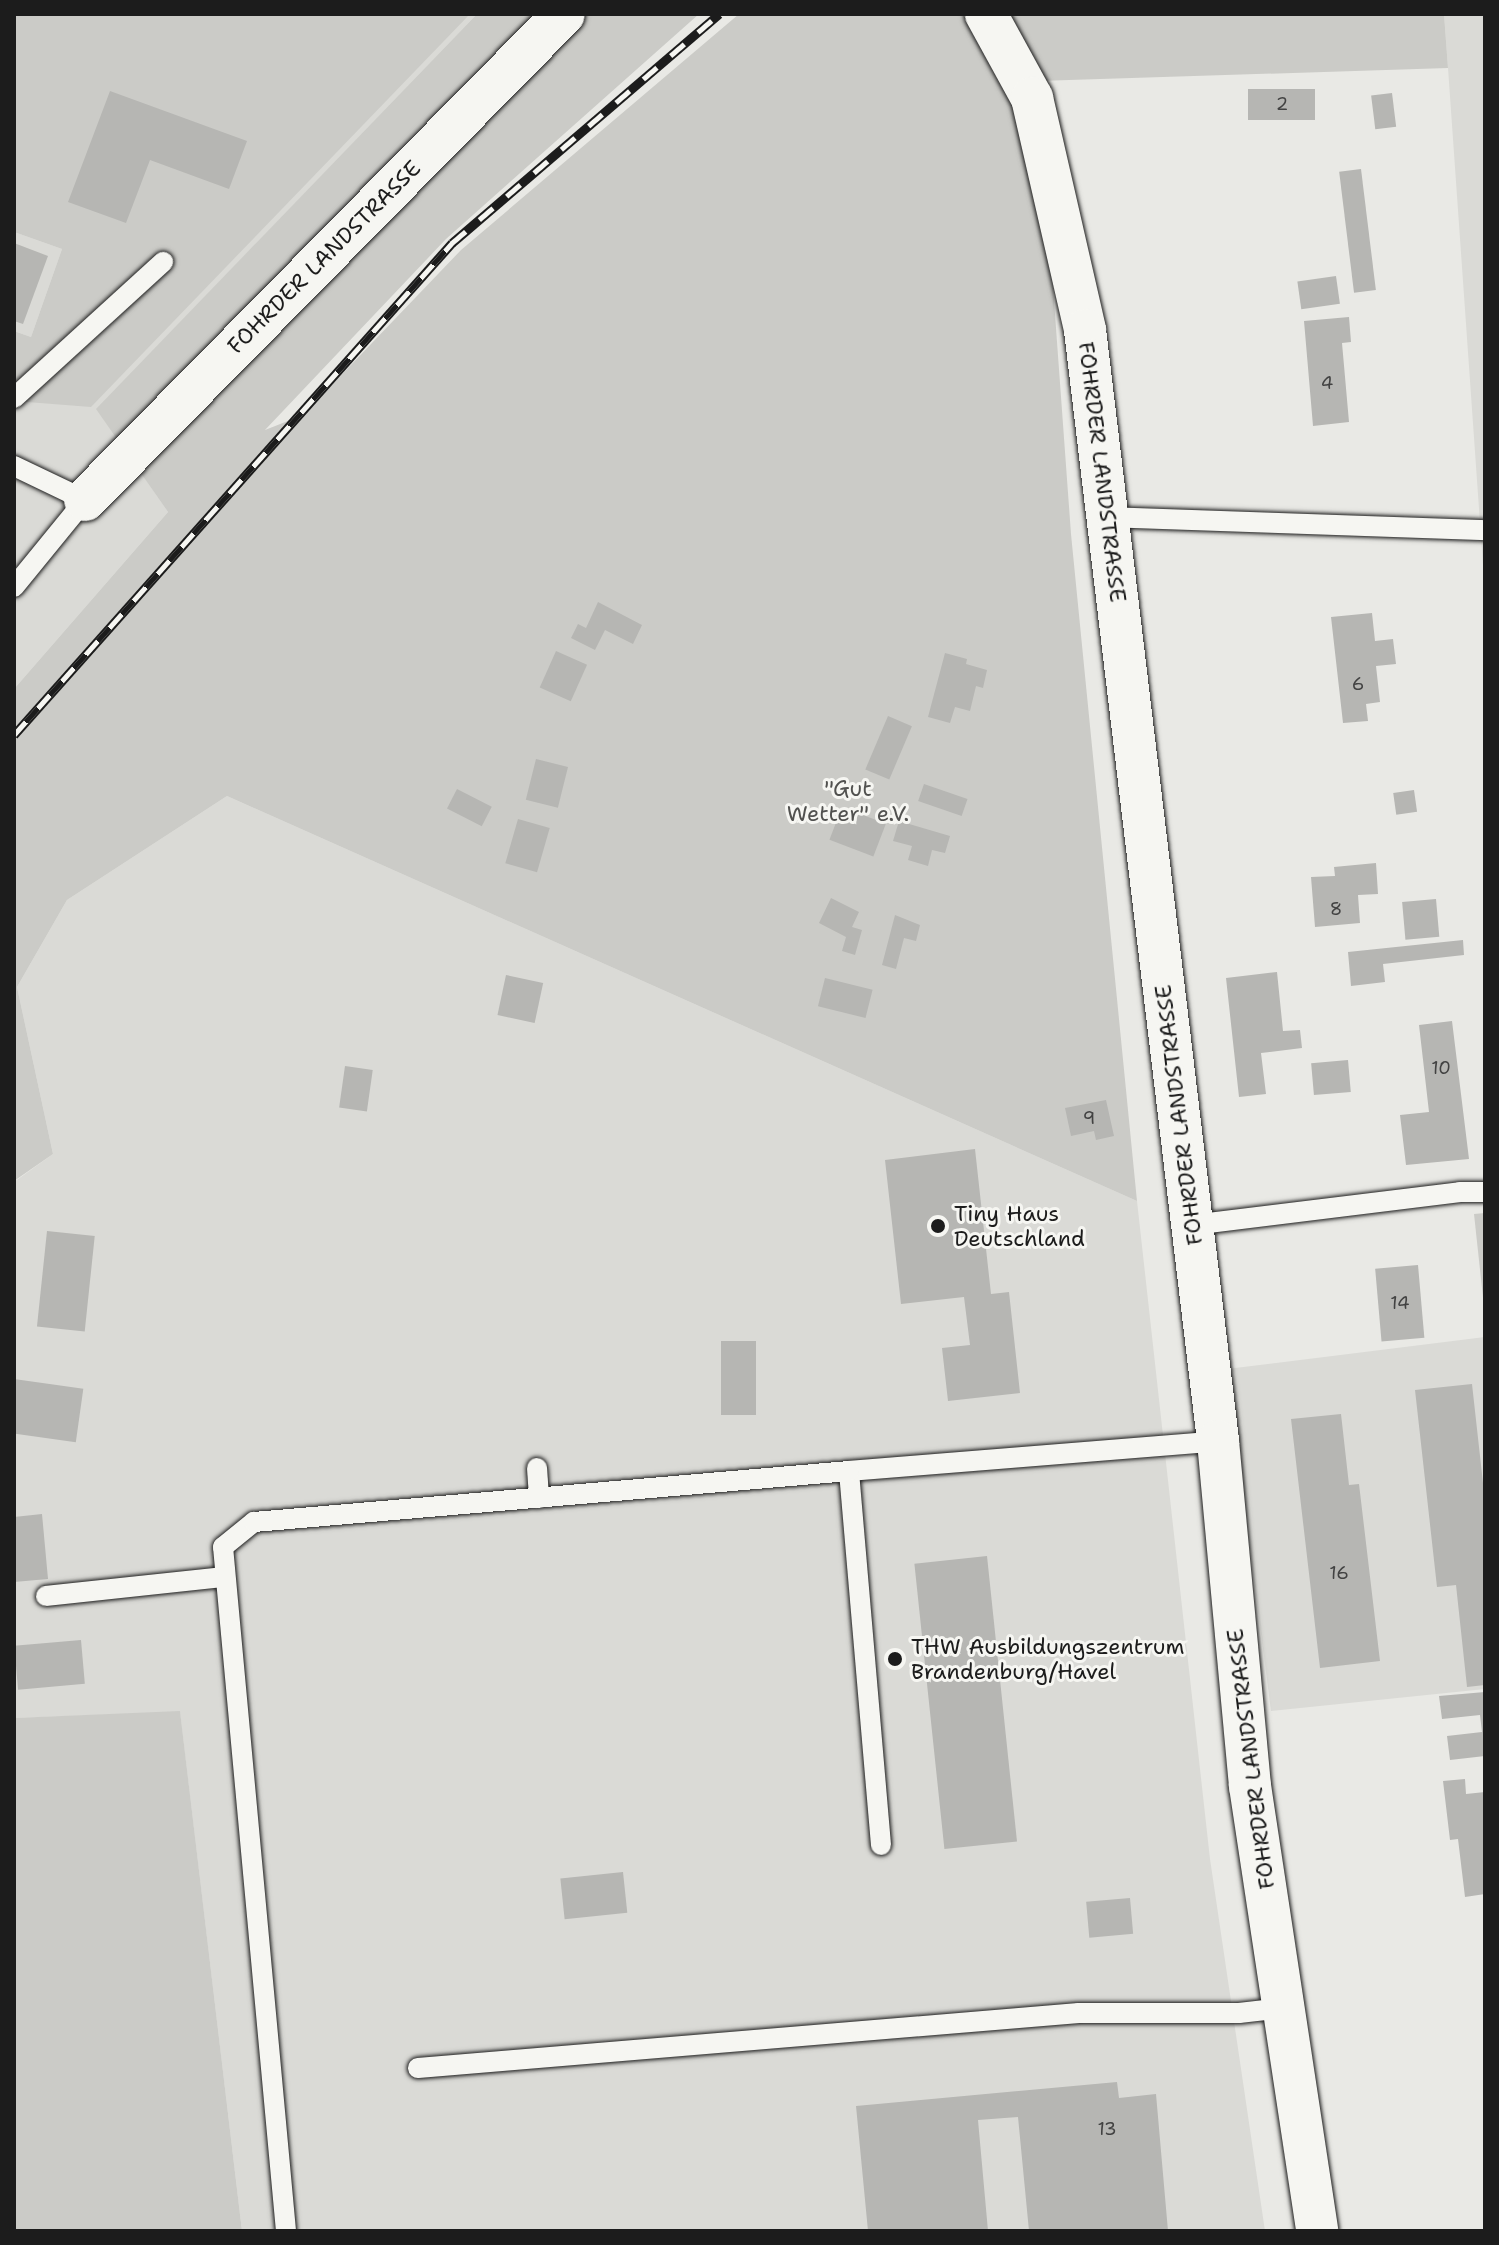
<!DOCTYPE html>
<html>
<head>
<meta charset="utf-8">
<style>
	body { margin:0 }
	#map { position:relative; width:1499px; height:2245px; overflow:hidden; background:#e9e9e5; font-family:"Shantell Sans",sans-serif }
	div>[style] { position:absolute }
	.built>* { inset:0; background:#dadad6 }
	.green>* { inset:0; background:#cbcbc7 }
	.building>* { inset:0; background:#b6b6b3; transform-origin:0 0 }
	.roads { filter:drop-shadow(0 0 2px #1c1c1c) drop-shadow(0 0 2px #1c1c1c) }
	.service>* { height:20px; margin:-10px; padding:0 10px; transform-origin:10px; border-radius:10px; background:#f6f6f2 }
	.minor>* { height:42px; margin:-21px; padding:0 21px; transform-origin:21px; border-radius:21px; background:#f6f6f2 }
	.rail>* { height:9px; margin-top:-4.5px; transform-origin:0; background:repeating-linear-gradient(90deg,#f6f6f2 0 18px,#1c1c1c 0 36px); box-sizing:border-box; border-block:2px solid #1c1c1c }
	.dots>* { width:22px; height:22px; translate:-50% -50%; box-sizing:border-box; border:4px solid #f6f6f2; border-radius:50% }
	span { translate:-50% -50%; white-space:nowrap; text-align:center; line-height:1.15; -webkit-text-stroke:6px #f6f6f2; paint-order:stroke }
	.number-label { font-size:18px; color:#424242 }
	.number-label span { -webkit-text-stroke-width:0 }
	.street-label { font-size:22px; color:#1c1c1c }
	.park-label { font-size:22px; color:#51514f }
	.poi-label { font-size:22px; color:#1c1c1c }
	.left { translate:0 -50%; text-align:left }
	.frame { position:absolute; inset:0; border:16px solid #1c1c1c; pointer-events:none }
</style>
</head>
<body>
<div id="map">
	<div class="built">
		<i style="clip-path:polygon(470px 14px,477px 14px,97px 409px,168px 512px,14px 689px,14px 401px)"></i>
		<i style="clip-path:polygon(1444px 14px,1485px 14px,1485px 594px,1448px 68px)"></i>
		<i style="clip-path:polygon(14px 232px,62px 249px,31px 337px,14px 331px)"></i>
		<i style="clip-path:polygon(227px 796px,1137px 1201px,1210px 1859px,1265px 2231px,242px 2231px,180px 1712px,14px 1718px,14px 1182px,53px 1154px,17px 987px,67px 900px)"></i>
		<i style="clip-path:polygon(1485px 1337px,1485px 1689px,1271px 1711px,1227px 1369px)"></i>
	</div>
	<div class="green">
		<i style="clip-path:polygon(14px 14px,470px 14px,91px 407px,14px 401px,14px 331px,31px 337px,62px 249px,14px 232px)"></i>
		<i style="clip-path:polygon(477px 14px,699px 14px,446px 239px,265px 430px,303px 415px,461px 250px,739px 14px,1444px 14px,1448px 68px,1038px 81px,1071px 534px,1137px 1201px,227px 796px,67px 900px,17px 987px,53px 1154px,14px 1181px,14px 689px,168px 512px,96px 409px)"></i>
		<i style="clip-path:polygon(1485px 1213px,1485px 1316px,1474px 1214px)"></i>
		<i style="clip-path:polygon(180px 1711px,242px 2231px,14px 2231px,14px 1718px)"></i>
	</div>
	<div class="building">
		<i style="left:1248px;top:89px;width:67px;height:31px"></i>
		<i style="clip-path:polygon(110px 91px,247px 141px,229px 189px,150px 160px,126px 223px,68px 202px)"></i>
		<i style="left:1392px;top:93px;width:34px;height:21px;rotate:83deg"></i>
		<i style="left:1361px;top:169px;width:122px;height:22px;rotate:83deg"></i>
		<i style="clip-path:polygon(14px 243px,48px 256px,23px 324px,14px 321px)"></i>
		<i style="left:1336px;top:276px;width:28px;height:39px;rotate:82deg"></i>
		<i style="clip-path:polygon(1349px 317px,1351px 342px,1342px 343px,1349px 422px,1313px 426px,1304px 321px)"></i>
		<i style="clip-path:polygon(598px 602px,642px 625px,633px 644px,605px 630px,595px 650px,571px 638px,578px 624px,586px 628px)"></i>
		<i style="clip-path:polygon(1372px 613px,1375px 641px,1393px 639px,1396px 664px,1376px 666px,1380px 702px,1366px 704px,1368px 721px,1343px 723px,1331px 617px)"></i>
		<i style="left:556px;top:651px;width:34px;height:40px;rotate:24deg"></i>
		<i style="clip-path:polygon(945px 653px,967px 659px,966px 664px,987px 670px,983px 688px,976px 686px,970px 711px,955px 707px,950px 723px,928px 717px)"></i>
		<i style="left:888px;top:716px;width:26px;height:58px;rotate:23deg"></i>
		<i style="left:536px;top:759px;width:33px;height:42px;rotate:14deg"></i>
		<i style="left:924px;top:784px;width:46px;height:18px;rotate:19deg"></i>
		<i style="left:457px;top:789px;width:39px;height:22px;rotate:27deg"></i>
		<i style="left:1414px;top:790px;width:22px;height:21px;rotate:82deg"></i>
		<i style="left:842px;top:807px;width:47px;height:35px;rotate:21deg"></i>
		<i style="left:518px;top:819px;width:33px;height:46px;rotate:16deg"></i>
		<i style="clip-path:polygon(899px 821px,950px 836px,945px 853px,932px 850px,928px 866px,908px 860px,912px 846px,893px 841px)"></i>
		<i style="clip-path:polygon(1376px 863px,1378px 894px,1358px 895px,1360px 923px,1315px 927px,1311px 877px,1335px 876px,1334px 867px)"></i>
		<i style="clip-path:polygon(831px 898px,859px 912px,852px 927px,862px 930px,855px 955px,842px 951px,846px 937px,819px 923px)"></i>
		<i style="left:1436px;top:899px;width:38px;height:34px;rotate:85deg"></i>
		<i style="clip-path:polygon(895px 915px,920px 925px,916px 941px,904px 938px,896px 969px,882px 965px)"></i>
		<i style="clip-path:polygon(1463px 940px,1464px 955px,1383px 964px,1385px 982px,1351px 986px,1348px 952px)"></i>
		<i style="clip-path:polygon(1277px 972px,1283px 1031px,1300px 1030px,1302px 1048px,1261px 1053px,1266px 1094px,1239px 1097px,1226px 978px)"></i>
		<i style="left:506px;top:975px;width:38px;height:41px;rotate:12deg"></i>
		<i style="left:825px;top:978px;width:49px;height:29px;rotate:14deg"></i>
		<i style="clip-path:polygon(1452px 1021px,1469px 1159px,1406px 1165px,1400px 1115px,1429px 1112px,1419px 1025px)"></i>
		<i style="left:1348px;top:1060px;width:32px;height:37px;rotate:85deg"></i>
		<i style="left:345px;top:1066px;width:28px;height:42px;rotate:8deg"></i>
		<i style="clip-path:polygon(1106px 1100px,1114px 1136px,1096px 1140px,1094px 1131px,1071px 1136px,1065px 1108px)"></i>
		<i style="clip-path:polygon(975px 1149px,991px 1294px,1009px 1292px,1020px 1393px,948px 1401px,942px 1348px,970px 1345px,964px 1297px,901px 1304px,885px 1160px)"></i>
		<i style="left:47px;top:1231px;width:48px;height:96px;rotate:6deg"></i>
		<i style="left:1418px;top:1265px;width:73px;height:43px;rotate:85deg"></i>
		<i style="left:721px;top:1341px;width:35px;height:74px"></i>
		<i style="left:14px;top:1379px;width:70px;height:54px;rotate:8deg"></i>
		<i style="clip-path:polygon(1472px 1384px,1485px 1501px,1485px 1685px,1467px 1687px,1456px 1585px,1437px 1587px,1415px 1390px)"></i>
		<i style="clip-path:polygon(1341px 1414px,1349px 1485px,1359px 1484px,1380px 1661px,1320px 1668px,1291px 1419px)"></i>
		<i style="clip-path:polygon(42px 1514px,48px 1579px,14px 1582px,14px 1517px)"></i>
		<i style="left:987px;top:1556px;width:287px;height:73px;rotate:84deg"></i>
		<i style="left:81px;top:1640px;width:44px;height:67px;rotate:85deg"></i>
		<i style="clip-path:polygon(1485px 1692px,1485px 1756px,1450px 1760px,1447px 1736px,1482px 1732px,1480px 1715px,1442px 1719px,1439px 1696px)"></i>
		<i style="clip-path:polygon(1465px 1779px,1466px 1794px,1485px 1792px,1485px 1894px,1465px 1897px,1458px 1839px,1450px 1840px,1443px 1781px)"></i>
		<i style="left:623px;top:1872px;width:41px;height:63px;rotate:84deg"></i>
		<i style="left:1130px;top:1898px;width:36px;height:44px;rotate:85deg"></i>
		<i style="clip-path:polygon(1117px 2082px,1119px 2098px,1156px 2094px,1168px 2231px,1029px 2231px,1018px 2117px,978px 2120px,988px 2231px,868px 2231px,856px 2106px)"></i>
	</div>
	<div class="roads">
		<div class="service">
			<i style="left:14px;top:398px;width:202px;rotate:-42.4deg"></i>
			<i style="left:14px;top:466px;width:79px;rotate:25.6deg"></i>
			<i style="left:85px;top:500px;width:112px;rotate:129.2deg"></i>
			<i style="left:1108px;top:517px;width:377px;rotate:2deg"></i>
			<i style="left:1192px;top:1225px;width:270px;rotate:-7deg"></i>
			<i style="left:1460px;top:1192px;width:25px"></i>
			<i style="left:537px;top:1468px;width:30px;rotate:86deg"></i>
			<i style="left:46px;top:1596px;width:179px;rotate:-6.1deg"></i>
			<i style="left:881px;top:1845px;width:375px;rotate:-94.9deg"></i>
			<i style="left:849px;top:1471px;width:370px;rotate:-4.6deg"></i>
			<i style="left:418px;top:2068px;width:663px;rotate:-4.76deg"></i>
			<i style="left:1079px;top:2013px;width:160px"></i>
			<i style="left:1239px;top:2013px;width:44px;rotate:-6.5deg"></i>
			<i style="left:286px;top:2231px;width:687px;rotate:-95.26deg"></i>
			<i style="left:223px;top:1547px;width:40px;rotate:-39deg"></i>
			<i style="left:254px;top:1522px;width:597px;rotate:-4.9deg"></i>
		</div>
		<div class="minor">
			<i style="left:986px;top:14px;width:96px;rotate:61.3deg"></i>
			<i style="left:1032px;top:98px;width:238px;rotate:77.1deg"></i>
			<i style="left:1085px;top:330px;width:1119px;rotate:83.17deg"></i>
			<i style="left:1218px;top:1441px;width:346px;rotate:84.7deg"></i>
			<i style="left:1250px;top:1786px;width:450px;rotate:81.4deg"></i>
			<i style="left:85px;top:500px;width:682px;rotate:-45.42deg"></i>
		</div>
	</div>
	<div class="rail">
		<i style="left:14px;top:735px;width:659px;rotate:-48.32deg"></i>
		<i style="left:452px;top:243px;width:352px;rotate:-40.6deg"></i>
	</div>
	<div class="dots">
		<i style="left:938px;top:1226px;background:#1c1c1c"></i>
		<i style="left:895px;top:1659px;background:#1c1c1c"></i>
	</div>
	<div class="number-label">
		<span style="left:1282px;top:104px">2</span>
		<span style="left:1327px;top:383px">4</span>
		<span style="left:1358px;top:684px">6</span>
		<span style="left:1336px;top:909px">8</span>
		<span style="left:1441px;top:1068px">10</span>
		<span style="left:1089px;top:1118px">9</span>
		<span style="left:1400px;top:1303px">14</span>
		<span style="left:1339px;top:1573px">16</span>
		<span style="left:1107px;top:2129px">13</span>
	</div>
	<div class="street-label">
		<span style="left:324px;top:257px;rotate:-45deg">FOHRDER LANDSTRASSE</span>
		<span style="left:1102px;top:472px;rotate:83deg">FOHRDER LANDSTRASSE</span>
		<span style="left:1179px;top:1115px;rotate:-97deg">FOHRDER LANDSTRASSE</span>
		<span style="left:1251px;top:1759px;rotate:-97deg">FOHRDER LANDSTRASSE</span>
	</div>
	<div class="park-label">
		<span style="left:848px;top:801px">"Gut<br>Wetter" e.V.</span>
	</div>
	<div class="poi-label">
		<span class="left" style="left:954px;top:1226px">Tiny Haus<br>Deutschland</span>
		<span class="left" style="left:911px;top:1659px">THW Ausbildungszentrum<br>Brandenburg/Havel</span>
	</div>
	<div class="frame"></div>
</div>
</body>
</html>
